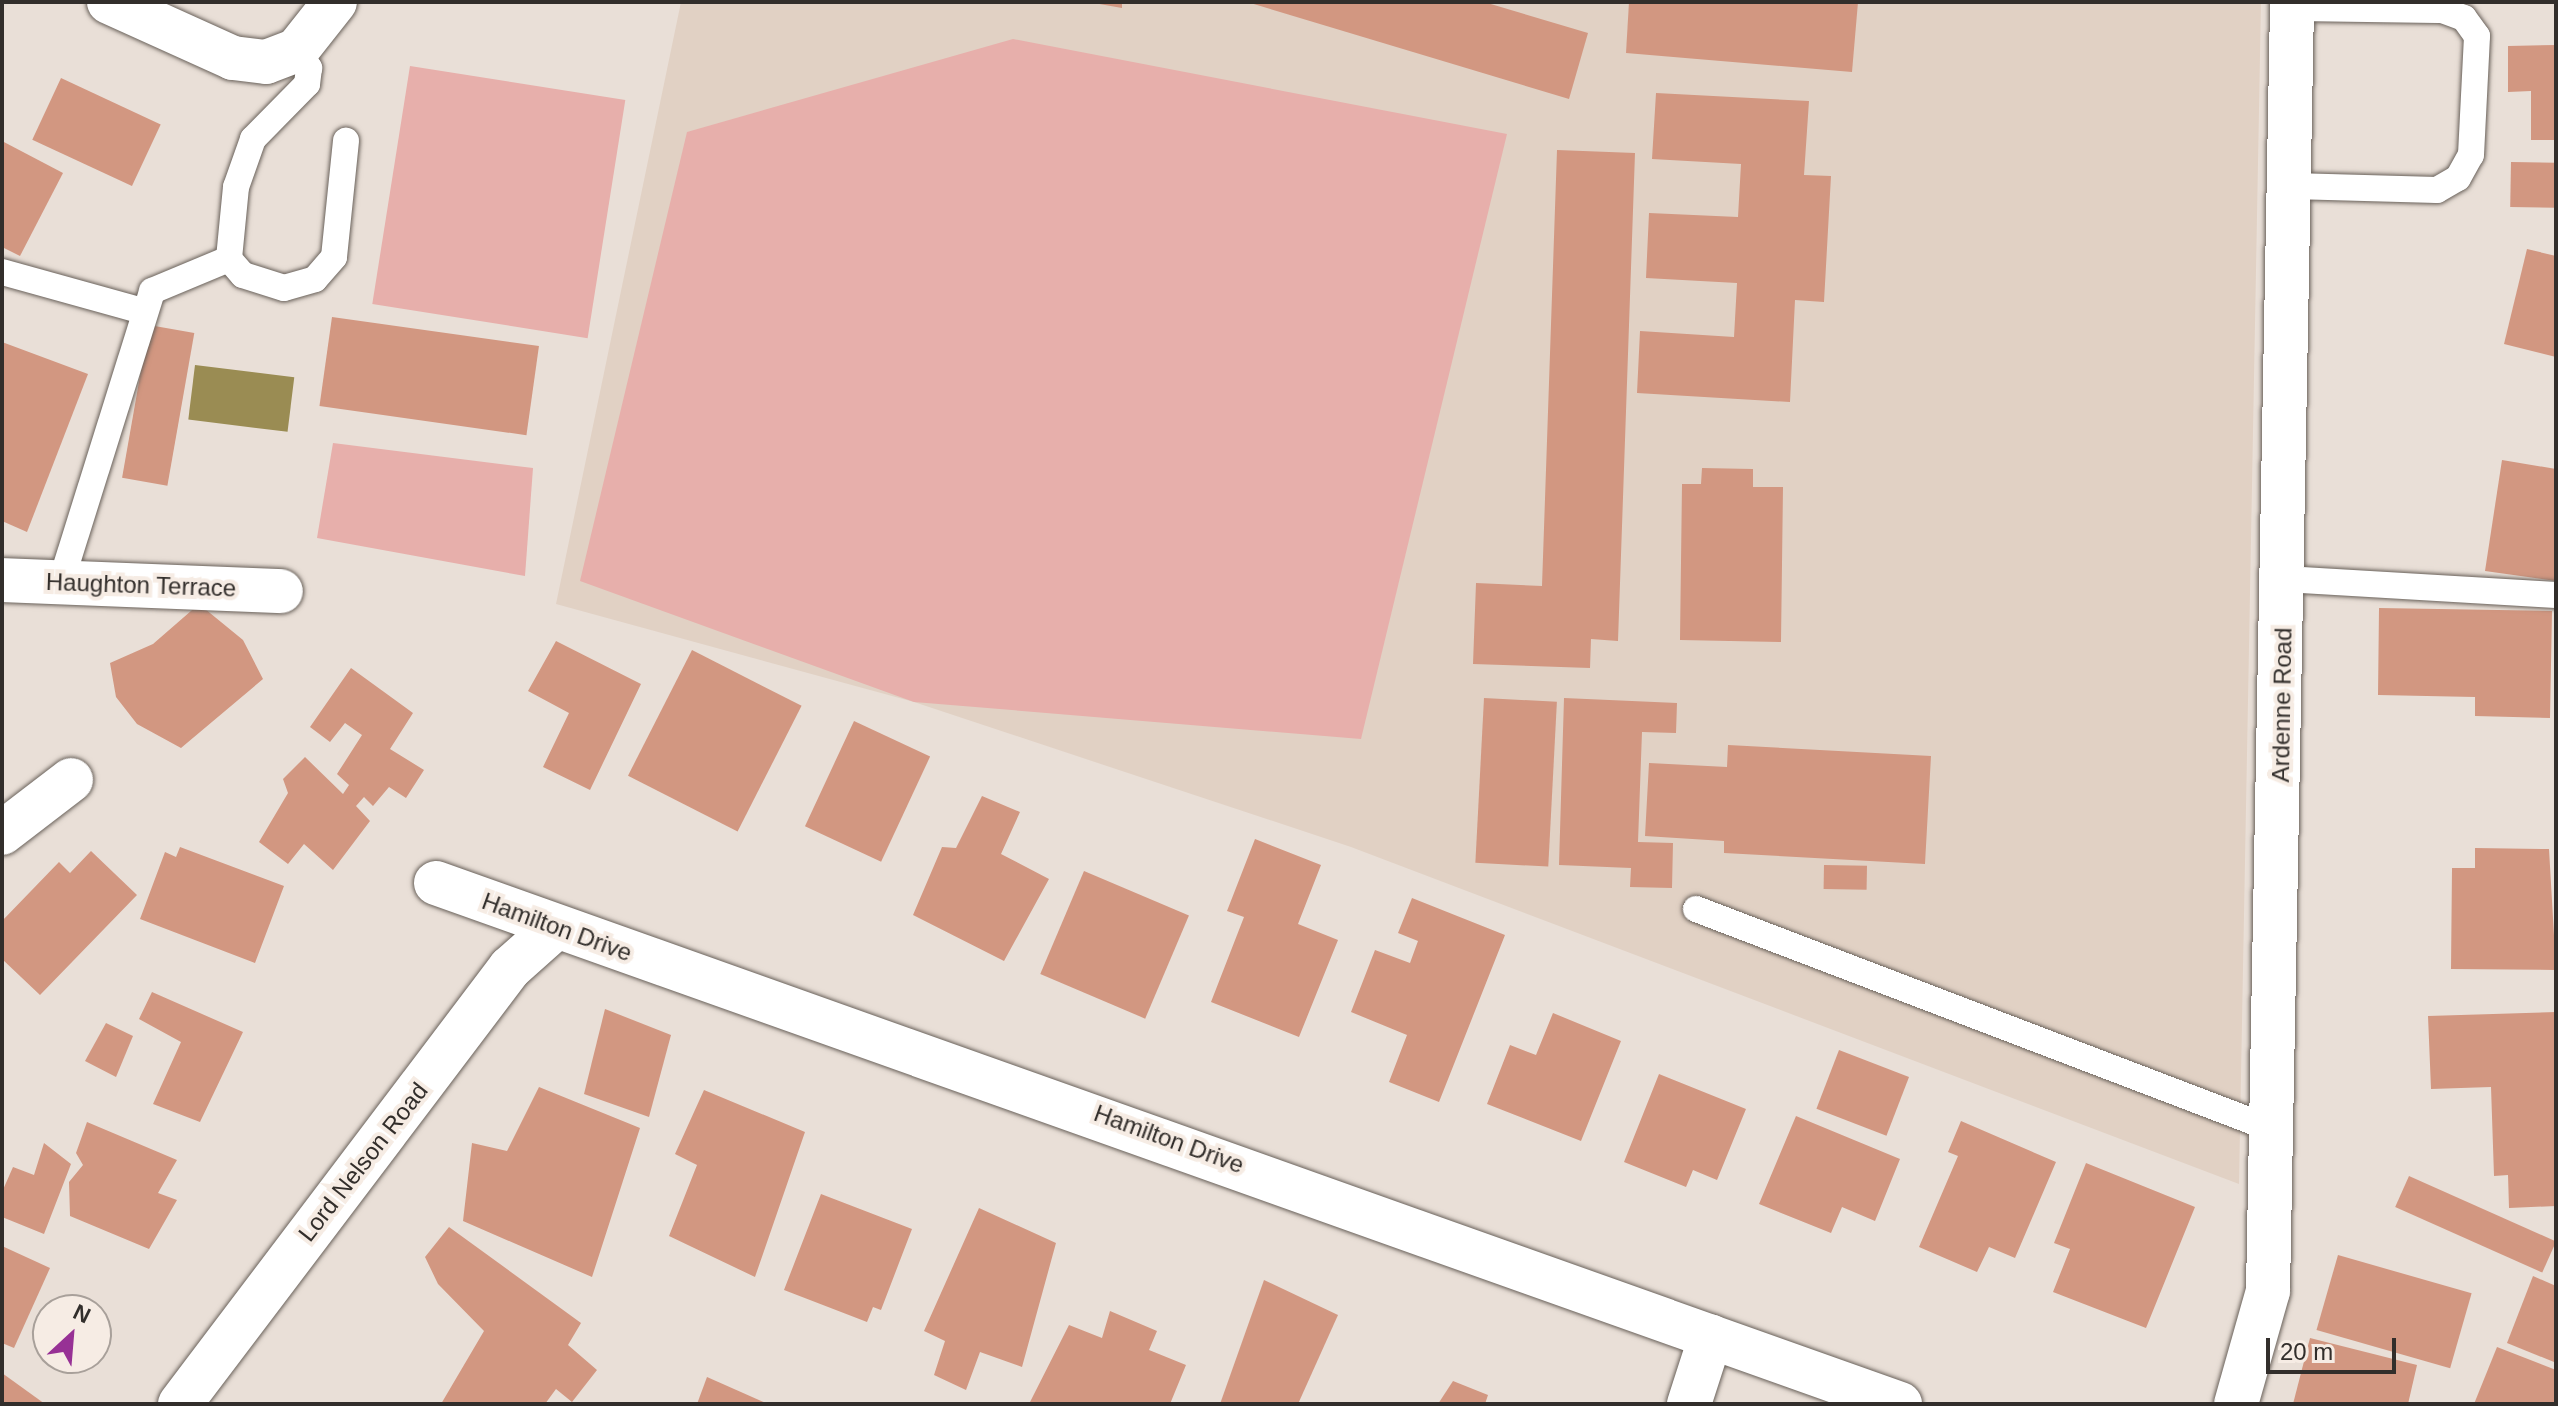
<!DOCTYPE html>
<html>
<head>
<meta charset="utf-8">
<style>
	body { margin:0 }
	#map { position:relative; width:2558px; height:1406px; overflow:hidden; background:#e9dfd7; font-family:Arial,sans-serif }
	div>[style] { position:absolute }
	.built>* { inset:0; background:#e1d1c4 }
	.green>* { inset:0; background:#e7afab; transform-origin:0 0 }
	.water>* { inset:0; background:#9a8c53; transform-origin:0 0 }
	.building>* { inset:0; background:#d29781; transform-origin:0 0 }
	.roads { filter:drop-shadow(0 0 2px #69615a) drop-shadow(0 0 2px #69615a) }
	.service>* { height:26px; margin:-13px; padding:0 13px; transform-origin:13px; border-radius:13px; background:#fff }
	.minor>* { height:44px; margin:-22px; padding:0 22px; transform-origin:22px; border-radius:22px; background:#fff }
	span { translate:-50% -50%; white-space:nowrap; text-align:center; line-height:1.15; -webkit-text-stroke:8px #f6ece4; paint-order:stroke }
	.street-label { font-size:24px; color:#322e2b }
	.frame { position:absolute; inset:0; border:4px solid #322e2b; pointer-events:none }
	.north { position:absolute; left:32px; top:1294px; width:80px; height:80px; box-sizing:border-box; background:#f6ece4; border:2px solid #a8a09a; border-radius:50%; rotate:26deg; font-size:22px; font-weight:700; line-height:32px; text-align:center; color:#322e2b }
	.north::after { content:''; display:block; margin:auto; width:28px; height:36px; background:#973195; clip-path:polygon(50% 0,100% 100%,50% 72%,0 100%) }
	.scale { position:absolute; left:2266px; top:1338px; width:130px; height:36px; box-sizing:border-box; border:4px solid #322e2b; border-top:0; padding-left:10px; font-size:24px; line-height:28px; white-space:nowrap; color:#322e2b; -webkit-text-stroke:6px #f6ece4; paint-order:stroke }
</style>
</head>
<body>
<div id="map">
	<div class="built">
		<i style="clip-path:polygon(681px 2px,2261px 2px,2239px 1184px,1351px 847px,914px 702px,556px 604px)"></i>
	</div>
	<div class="green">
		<i style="clip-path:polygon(1013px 39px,1507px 134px,1361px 739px,914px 702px,580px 581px,687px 132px)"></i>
		<i style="left:410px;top:66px;width:218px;height:241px;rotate:9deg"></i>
		<i style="clip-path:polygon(333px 443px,533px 468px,525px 576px,317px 538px)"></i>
	</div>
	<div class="water">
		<i style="left:195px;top:365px;width:100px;height:55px;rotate:7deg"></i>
	</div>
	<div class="building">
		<i style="clip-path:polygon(1088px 2px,1122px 2px,1122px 8px)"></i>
		<i style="clip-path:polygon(1247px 2px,1484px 2px,1588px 33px,1569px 99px)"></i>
		<i style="clip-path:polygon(1629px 2px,1858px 2px,1852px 72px,1626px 53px)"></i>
		<i style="clip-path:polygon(2556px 45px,2556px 140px,2531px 140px,2531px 91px,2508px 92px,2508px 46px)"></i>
		<i style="left:61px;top:78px;width:110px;height:68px;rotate:25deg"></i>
		<i style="clip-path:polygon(1656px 93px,1809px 101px,1804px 175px,1831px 176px,1824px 302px,1795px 300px,1790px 402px,1637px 393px,1640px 331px,1734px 337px,1737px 283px,1646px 278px,1649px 213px,1738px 217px,1741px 164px,1652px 159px)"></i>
		<i style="clip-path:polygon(2px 141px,63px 173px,20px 256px,2px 247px)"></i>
		<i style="clip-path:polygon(1557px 150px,1635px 153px,1618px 641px,1591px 639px,1590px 668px,1473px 664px,1476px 583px,1542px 586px)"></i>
		<i style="left:2511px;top:162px;width:45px;height:45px;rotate:1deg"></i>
		<i style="clip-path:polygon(2527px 249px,2556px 256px,2556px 357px,2504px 344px)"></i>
		<i style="left:332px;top:317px;width:209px;height:90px;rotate:8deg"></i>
		<i style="left:149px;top:325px;width:46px;height:155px;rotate:10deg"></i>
		<i style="clip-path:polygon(2px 342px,88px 374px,27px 532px,2px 521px)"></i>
		<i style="clip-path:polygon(2502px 460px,2556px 469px,2556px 581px,2485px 571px)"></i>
		<i style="clip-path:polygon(1702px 468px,1753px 469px,1753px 487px,1783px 487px,1781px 642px,1680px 640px,1682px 484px,1701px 484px)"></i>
		<i style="clip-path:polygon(199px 604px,243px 640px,263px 679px,181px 748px,137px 724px,116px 697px,110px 663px,153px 644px)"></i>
		<i style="clip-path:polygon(2379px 608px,2552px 611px,2550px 718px,2475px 716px,2475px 697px,2378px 695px)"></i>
		<i style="clip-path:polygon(556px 641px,641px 684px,590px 790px,543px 767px,569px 713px,528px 691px)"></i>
		<i style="left:692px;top:650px;width:123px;height:141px;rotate:27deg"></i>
		<i style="clip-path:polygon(351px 668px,413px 713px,390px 749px,424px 770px,406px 798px,389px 787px,373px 806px,364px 797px,356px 806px,370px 821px,333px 870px,304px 844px,288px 864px,259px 842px,288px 793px,283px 779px,305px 757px,343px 794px,349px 785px,337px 774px,362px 735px,345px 723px,330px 742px,310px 727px)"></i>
		<i style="left:1484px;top:698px;width:73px;height:165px;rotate:3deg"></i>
		<i style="clip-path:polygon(1564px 698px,1677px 703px,1676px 733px,1642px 732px,1638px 842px,1673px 843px,1672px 888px,1630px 887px,1631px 868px,1559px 865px)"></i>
		<i style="left:854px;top:721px;width:84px;height:116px;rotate:25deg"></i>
		<i style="clip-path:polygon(1728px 745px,1931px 756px,1925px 864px,1724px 853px,1724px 841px,1645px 836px,1649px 763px,1727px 767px)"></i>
		<i style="clip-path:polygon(982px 796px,1020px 812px,1001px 854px,1049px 879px,1004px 961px,913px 915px,942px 847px,956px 848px)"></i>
		<i style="clip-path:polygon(1255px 839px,1321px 865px,1298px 924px,1338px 940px,1299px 1037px,1211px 1002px,1244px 917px,1227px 911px)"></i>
		<i style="clip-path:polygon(180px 847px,284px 886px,255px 963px,140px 919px,165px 852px,176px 857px)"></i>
		<i style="clip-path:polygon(2475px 848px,2549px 849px,2556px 970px,2451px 969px,2452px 868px,2475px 868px)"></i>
		<i style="clip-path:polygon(91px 851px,137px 895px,40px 995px,2px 959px,2px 921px,59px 862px,70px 873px)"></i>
		<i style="left:1824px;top:865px;width:43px;height:24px;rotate:1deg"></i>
		<i style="left:1084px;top:871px;width:114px;height:112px;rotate:23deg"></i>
		<i style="clip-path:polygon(1412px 898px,1505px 935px,1439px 1102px,1389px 1082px,1407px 1035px,1351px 1012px,1375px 950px,1410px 963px,1418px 941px,1398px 933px)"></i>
		<i style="clip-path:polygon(152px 992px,243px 1032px,200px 1122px,153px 1104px,181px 1042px,139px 1019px)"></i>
		<i style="clip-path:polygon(605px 1009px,671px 1035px,649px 1117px,584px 1094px)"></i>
		<i style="clip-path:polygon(2556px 1012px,2556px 1206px,2509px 1208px,2508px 1175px,2494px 1176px,2491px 1087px,2431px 1089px,2428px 1016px)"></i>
		<i style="clip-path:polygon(1553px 1013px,1621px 1041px,1581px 1141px,1487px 1104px,1510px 1045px,1536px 1055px)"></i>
		<i style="clip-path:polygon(106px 1023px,133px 1036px,116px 1077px,85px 1061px)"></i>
		<i style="left:1839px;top:1050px;width:75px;height:63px;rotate:21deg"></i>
		<i style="clip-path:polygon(1659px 1074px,1746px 1109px,1717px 1180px,1693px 1170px,1686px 1187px,1624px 1162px)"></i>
		<i style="clip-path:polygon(539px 1087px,640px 1128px,592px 1277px,463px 1221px,472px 1143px,507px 1151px)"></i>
		<i style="clip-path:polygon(704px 1090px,805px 1132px,755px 1277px,669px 1236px,697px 1165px,675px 1154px)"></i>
		<i style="clip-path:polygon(1796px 1116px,1900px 1159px,1875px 1221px,1842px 1207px,1831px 1233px,1759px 1204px)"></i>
		<i style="clip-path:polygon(1961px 1121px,2056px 1162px,2015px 1258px,1989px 1247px,1977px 1272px,1919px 1247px,1958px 1156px,1948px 1152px)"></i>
		<i style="clip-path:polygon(87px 1122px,177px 1160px,158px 1193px,177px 1200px,149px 1249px,70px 1216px,69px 1182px,83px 1165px,76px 1153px)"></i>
		<i style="clip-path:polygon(44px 1143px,71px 1164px,44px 1234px,2px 1217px,2px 1192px,13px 1167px,34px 1175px)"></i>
		<i style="clip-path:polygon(2086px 1163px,2195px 1207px,2146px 1328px,2053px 1292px,2070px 1249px,2054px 1243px)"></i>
		<i style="left:2409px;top:1176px;width:161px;height:34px;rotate:24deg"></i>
		<i style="clip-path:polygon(821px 1194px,912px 1229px,881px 1310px,873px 1307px,867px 1322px,784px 1290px)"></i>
		<i style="clip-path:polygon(979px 1208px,1056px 1243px,1022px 1367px,980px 1352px,966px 1390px,934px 1375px,945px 1341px,924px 1331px)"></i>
		<i style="clip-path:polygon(449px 1227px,581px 1323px,568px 1345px,597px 1370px,572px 1402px,556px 1389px,545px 1404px,441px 1404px,484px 1331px,438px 1284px,425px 1257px)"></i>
		<i style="clip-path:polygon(2px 1246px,50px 1268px,14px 1348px,2px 1343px)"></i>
		<i style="left:2338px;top:1255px;width:139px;height:78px;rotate:16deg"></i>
		<i style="clip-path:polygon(2533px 1276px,2556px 1286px,2554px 1362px,2507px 1343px)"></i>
		<i style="clip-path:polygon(1264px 1280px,1338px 1315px,1298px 1404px,1220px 1404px)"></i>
		<i style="clip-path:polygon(1110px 1311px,1157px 1331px,1149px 1350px,1186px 1365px,1170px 1404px,1029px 1404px,1069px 1325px,1102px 1338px)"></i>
		<i style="clip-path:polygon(2310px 1338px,2417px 1365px,2408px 1404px,2293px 1404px)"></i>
		<i style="clip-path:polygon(2497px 1347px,2556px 1370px,2556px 1404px,2474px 1404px)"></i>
		<i style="clip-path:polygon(2px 1373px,45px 1404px,2px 1404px)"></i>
		<i style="clip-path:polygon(707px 1377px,768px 1404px,697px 1404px)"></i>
		<i style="clip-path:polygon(1453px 1381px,1488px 1395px,1485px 1404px,1438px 1404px)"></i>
	</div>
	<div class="roads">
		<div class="service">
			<i style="left:297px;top:50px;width:22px;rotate:56deg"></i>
			<i style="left:309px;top:68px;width:16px;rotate:97deg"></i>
			<i style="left:307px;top:84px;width:77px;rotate:134.5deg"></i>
			<i style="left:253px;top:139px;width:51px;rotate:109.5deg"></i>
			<i style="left:236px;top:187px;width:72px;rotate:95.6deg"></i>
			<i style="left:229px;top:259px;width:21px;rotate:49deg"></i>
			<i style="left:243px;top:275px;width:43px;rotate:17.6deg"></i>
			<i style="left:284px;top:288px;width:32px;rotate:-16deg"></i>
			<i style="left:315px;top:279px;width:29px;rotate:-49deg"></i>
			<i style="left:334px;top:257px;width:117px;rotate:-84.1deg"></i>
			<i style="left:2292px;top:186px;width:145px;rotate:1.6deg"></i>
			<i style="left:2437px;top:190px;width:24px;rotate:-30deg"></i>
			<i style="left:2458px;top:178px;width:26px;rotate:-61deg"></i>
			<i style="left:2471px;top:155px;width:119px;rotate:-87.1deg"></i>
			<i style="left:2477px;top:36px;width:22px;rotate:-126deg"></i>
			<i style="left:2464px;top:18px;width:23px;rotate:-160deg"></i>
			<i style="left:2442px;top:10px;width:150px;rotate:-179.2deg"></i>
			<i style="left:2px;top:272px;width:146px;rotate:15.5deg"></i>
			<i style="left:2285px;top:579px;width:271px;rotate:3.4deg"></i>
			<i style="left:61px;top:582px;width:305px;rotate:-72.6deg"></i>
			<i style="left:152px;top:291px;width:83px;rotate:-22.6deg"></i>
			<i style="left:1696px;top:909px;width:617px;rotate:20.9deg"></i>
		</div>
		<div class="minor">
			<i style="left:109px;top:2px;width:136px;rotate:24.3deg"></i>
			<i style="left:233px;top:58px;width:33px;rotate:7deg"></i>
			<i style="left:266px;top:62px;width:33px;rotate:-21deg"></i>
			<i style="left:297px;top:50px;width:61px;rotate:-51.6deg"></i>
			<i style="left:2px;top:580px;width:279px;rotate:2.3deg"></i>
			<i style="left:2px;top:833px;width:87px;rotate:-37.5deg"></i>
			<i style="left:436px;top:883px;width:1554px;rotate:19.59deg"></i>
			<i style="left:180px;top:1404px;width:547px;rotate:-52.88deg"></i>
			<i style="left:510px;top:968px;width:60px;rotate:-41.6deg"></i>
			<i style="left:1689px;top:1404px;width:71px;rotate:-72.1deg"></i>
			<i style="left:2236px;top:1404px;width:117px;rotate:-74.2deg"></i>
			<i style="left:2268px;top:1291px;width:1289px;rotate:-88.93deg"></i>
		</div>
	</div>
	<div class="street-label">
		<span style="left:141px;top:585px;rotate:2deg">Haughton Terrace</span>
		<span style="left:2282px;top:705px;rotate:-89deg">Ardenne Road</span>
		<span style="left:557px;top:927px;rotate:20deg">Hamilton Drive</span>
		<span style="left:1169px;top:1139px;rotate:20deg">Hamilton Drive</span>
		<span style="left:363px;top:1162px;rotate:-52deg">Lord Nelson Road</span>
	</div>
	<div class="frame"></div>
	<div class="north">N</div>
	<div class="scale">20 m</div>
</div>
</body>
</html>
